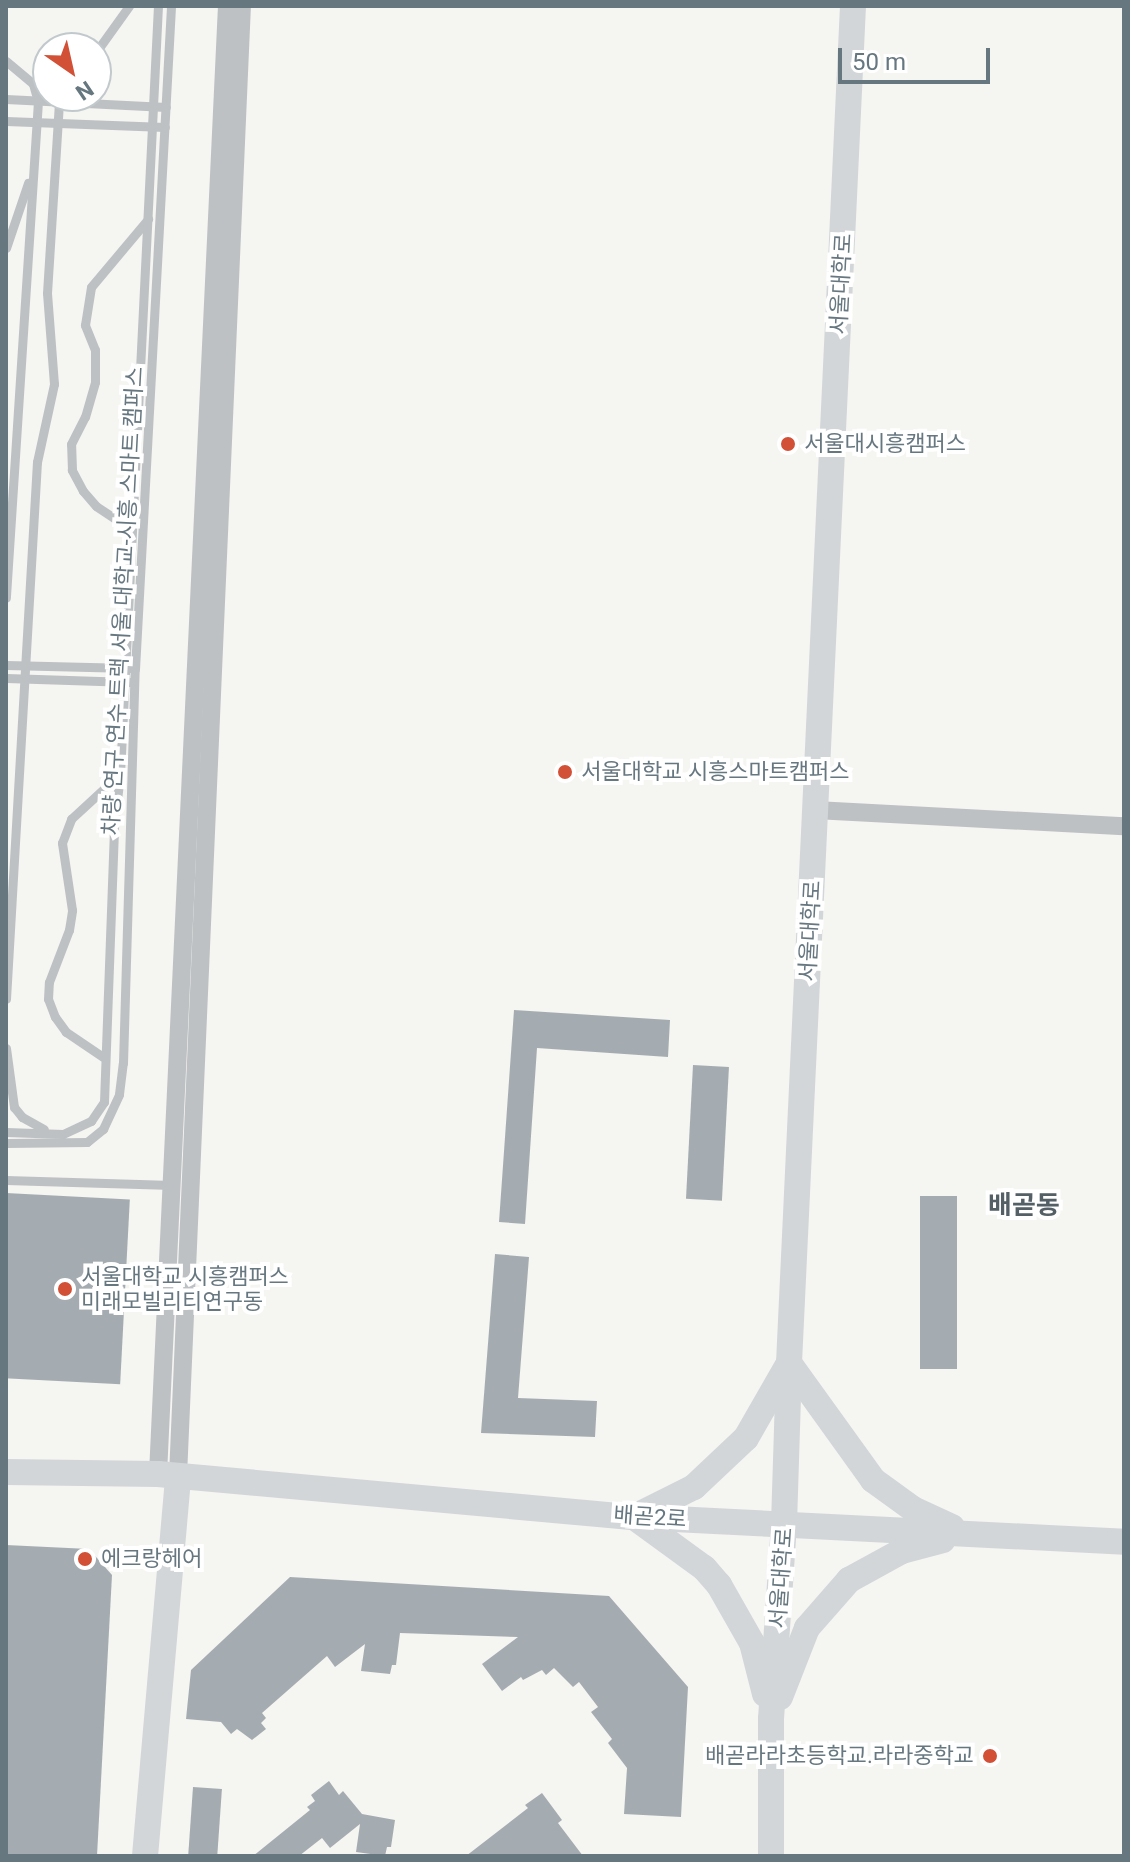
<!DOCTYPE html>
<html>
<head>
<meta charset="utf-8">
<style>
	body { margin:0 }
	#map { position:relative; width:1130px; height:1862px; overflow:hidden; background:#f5f5f2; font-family:Roboto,"Noto Sans KR",sans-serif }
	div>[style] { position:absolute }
	.building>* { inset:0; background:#a5acb1; transform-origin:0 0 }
	.lane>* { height:9px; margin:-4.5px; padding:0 4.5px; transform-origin:4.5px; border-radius:4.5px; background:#bdc1c4 }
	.street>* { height:18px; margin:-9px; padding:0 9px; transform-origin:9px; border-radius:9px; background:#bdc1c4 }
	.secondary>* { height:26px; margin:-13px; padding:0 13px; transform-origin:13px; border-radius:13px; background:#d2d6d9 }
	.dots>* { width:22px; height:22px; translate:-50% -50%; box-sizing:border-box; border:4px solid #fff; border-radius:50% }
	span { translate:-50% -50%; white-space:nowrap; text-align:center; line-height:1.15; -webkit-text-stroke:8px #fff; paint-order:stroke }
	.street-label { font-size:22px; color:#677780 }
	.poi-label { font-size:22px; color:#677780 }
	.left { translate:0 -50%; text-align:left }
	.right { translate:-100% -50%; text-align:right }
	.quarter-label { font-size:26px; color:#546066; font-weight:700 }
	.frame { position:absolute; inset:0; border:8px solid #677780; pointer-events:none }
	.north { position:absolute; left:32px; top:32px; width:80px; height:80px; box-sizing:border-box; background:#fff; border:2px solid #c2c9cc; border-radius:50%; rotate:146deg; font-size:22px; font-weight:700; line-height:32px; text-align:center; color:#677780 }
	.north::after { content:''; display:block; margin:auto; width:28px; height:36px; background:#d25036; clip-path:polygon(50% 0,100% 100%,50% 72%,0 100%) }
	.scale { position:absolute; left:838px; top:48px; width:152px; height:36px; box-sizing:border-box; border:4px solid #677780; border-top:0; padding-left:10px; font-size:24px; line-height:28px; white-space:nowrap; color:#677780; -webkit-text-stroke:6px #fff; paint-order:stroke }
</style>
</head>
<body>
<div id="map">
	<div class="building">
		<i style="clip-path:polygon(514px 1010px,670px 1020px,668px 1057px,537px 1048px,525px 1224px,499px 1222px)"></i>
		<i style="left:693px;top:1065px;width:36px;height:134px;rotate:3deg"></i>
		<i style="left:6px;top:1193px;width:124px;height:185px;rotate:3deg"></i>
		<i style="left:920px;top:1196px;width:37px;height:173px"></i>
		<i style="clip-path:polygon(495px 1254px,529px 1257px,518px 1398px,597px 1401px,595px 1437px,481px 1433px)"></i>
		<i style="clip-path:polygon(6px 1545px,89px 1549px,112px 1575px,97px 1856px,6px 1856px)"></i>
		<i style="clip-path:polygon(290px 1577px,609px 1596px,688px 1687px,681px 1817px,624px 1814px,627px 1768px,608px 1743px,612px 1739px,591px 1712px,598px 1707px,579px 1682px,573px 1687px,554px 1668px,546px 1675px,542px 1670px,523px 1680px,521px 1677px,502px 1691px,482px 1664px,518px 1637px,400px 1633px,396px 1665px,392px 1665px,390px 1674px,361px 1671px,365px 1644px,335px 1667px,327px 1656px,262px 1713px,266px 1718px,261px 1723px,266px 1729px,252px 1740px,237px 1729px,231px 1734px,221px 1722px,186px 1719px,191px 1670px)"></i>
		<i style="clip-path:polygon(329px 1781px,339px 1795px,343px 1791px,362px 1814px,395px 1820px,391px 1847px,387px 1847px,385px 1856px,356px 1852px,360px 1824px,330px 1848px,322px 1838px,299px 1856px,253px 1856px,310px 1810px,307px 1807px,315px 1801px,311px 1795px)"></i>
		<i style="left:193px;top:1787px;width:29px;height:69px;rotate:4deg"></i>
		<i style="clip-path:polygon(542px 1793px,562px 1820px,558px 1823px,583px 1856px,466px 1856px,528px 1808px,525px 1805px)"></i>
	</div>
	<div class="lane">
		<i style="left:96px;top:52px;width:57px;rotate:-54.3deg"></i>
		<i style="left:6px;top:61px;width:35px;rotate:40deg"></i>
		<i style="left:33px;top:84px;width:18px;rotate:74deg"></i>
		<i style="left:38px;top:101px;width:498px;rotate:93.7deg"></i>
		<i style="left:6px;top:99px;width:160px;rotate:2.9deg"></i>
		<i style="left:6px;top:121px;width:159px;rotate:2.2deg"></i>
		<i style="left:6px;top:248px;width:69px;rotate:-71.3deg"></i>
		<i style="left:132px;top:530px;width:43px;rotate:-146.3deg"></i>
		<i style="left:96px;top:506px;width:20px;rotate:-131deg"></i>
		<i style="left:83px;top:491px;width:24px;rotate:-118deg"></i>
		<i style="left:72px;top:470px;width:26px;rotate:-92deg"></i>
		<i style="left:71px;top:444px;width:30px;rotate:-63deg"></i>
		<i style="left:85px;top:417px;width:36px;rotate:-74deg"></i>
		<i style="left:95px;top:382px;width:32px;rotate:-90deg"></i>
		<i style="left:95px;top:350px;width:27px;rotate:-112deg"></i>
		<i style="left:85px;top:325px;width:38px;rotate:-81deg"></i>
		<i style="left:91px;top:287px;width:89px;rotate:-50deg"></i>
		<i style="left:6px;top:665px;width:125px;rotate:1.4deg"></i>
		<i style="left:6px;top:678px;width:125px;rotate:1.8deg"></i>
		<i style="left:6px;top:999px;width:538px;rotate:-86.7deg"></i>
		<i style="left:37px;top:462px;width:80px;rotate:-77.7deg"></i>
		<i style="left:54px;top:384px;width:91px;rotate:-94.4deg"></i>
		<i style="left:47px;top:293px;width:191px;rotate:-86.4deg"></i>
		<i style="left:59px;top:102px;width:7px;rotate:-56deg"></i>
		<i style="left:6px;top:1048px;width:60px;rotate:82.3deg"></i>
		<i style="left:14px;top:1107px;width:13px;rotate:51deg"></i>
		<i style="left:22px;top:1117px;width:25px;rotate:29deg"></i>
		<i style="left:103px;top:1057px;width:45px;rotate:-146deg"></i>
		<i style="left:66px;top:1032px;width:19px;rotate:-126deg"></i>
		<i style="left:55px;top:1017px;width:19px;rotate:-111deg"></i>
		<i style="left:48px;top:999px;width:17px;rotate:-87deg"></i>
		<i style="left:49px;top:982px;width:56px;rotate:-69deg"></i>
		<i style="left:69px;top:930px;width:20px;rotate:-81deg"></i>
		<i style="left:72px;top:910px;width:68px;rotate:-98.5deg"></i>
		<i style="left:62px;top:843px;width:26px;rotate:-69deg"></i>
		<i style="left:71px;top:819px;width:67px;rotate:-42.6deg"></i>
		<i style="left:6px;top:1132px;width:57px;rotate:2deg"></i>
		<i style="left:63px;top:1134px;width:31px;rotate:-25deg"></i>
		<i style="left:91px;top:1121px;width:23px;rotate:-56deg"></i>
		<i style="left:104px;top:1102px;width:276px;rotate:-87.9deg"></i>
		<i style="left:114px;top:826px;width:52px;rotate:-83.4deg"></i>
		<i style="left:120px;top:774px;width:769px;rotate:-87.17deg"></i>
		<i style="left:6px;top:1143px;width:81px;rotate:-0.7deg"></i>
		<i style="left:87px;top:1142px;width:21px;rotate:-39deg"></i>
		<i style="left:103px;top:1129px;width:38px;rotate:-65deg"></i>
		<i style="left:119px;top:1094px;width:31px;rotate:-83deg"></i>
		<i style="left:123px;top:1063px;width:394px;rotate:-88.3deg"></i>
		<i style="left:135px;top:669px;width:664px;rotate:-86.89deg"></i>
		<i style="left:6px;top:1180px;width:166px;rotate:1.7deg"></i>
	</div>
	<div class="street">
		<i style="left:815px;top:810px;width:309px;rotate:3deg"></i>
		<i style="left:158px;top:1474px;width:1470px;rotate:-87.31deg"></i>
		<i style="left:178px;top:1476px;width:1471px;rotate:-87.51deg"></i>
	</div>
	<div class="secondary">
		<i style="left:6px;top:1472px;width:152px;rotate:0.8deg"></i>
		<i style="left:158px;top:1474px;width:478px;rotate:5.2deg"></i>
		<i style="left:634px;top:1517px;width:491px;rotate:2.9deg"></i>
		<i style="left:765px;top:1694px;width:53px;rotate:-104.3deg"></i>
		<i style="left:752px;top:1643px;width:67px;rotate:-119.6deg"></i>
		<i style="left:719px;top:1585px;width:23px;rotate:-131deg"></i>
		<i style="left:704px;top:1568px;width:87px;rotate:-143.9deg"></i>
		<i style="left:634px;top:1517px;width:67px;rotate:-26.6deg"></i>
		<i style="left:694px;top:1487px;width:71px;rotate:-43.3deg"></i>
		<i style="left:746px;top:1438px;width:86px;rotate:-60.2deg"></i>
		<i style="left:789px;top:1363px;width:144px;rotate:54.3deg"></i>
		<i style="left:873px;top:1480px;width:49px;rotate:35.9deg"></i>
		<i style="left:913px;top:1509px;width:43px;rotate:24.8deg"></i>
		<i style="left:780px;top:1697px;width:74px;rotate:-68.6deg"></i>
		<i style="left:807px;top:1628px;width:64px;rotate:-48.8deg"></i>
		<i style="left:849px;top:1580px;width:60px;rotate:-28.7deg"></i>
		<i style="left:902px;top:1551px;width:42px;rotate:-15deg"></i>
		<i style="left:145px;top:1856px;width:381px;rotate:-85deg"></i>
		<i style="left:771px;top:1856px;width:137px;rotate:-90deg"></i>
		<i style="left:771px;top:1719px;width:195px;rotate:-86.2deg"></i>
		<i style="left:784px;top:1524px;width:161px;rotate:-88.2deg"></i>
		<i style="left:789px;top:1363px;width:1359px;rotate:-87.3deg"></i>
	</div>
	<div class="dots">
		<i style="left:788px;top:444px;background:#d25036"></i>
		<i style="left:565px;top:772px;background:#d25036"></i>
		<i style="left:65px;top:1289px;background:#d25036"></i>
		<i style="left:85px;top:1559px;background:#d25036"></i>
		<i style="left:990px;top:1756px;background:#d25036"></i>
	</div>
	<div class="street-label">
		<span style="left:841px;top:284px;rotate:-87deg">서울대학로</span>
		<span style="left:123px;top:601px;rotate:-87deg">차량 연구 연수 트랙 서울 대학교-시흥 스마트 캠퍼스</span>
		<span style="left:810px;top:931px;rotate:-87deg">서울대학로</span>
		<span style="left:650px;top:1517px;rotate:4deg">배곧2로</span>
		<span style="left:781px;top:1578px;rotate:-86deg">서울대학로</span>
	</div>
	<div class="poi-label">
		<span class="left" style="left:804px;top:444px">서울대시흥캠퍼스</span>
		<span class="left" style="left:581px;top:772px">서울대학교 시흥스마트캠퍼스</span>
		<span class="left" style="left:81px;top:1289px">서울대학교 시흥캠퍼스<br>미래모빌리티연구동</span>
		<span class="left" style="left:101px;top:1559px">에크랑헤어</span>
		<span class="right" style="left:974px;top:1756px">배곧라라초등학교.라라중학교</span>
	</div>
	<div class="quarter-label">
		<span style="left:1024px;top:1206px">배곧동</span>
	</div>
	<div class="frame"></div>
	<div class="north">N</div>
	<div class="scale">50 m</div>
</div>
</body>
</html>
